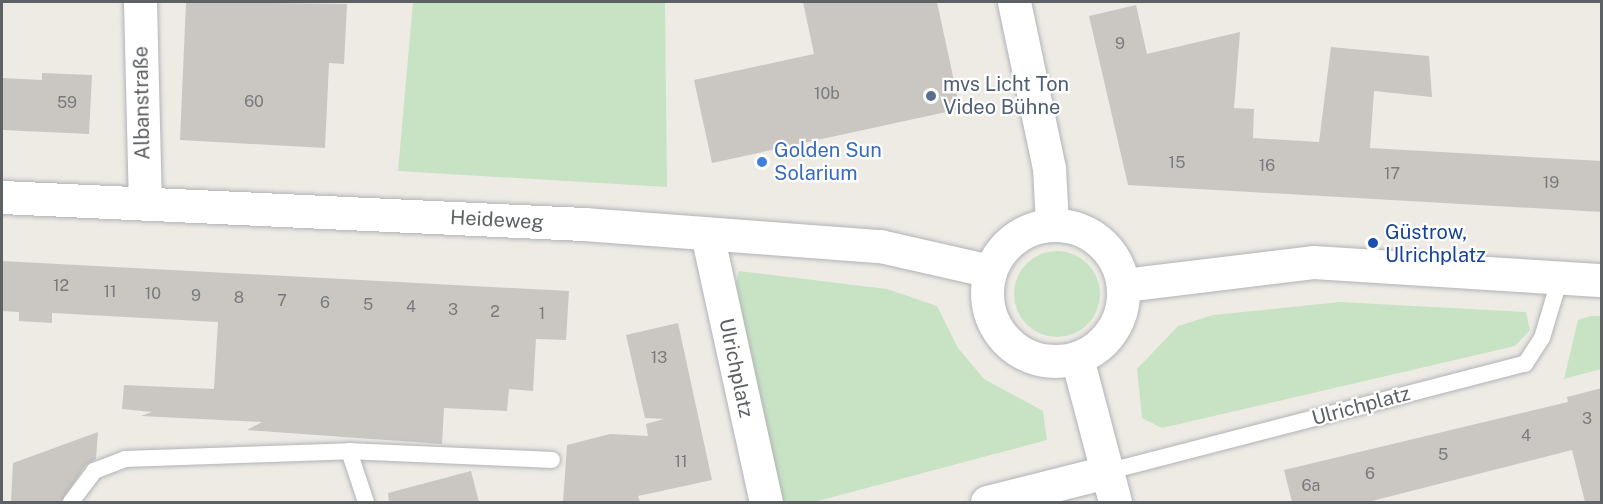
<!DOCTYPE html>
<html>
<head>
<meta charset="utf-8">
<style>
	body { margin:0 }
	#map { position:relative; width:1603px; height:504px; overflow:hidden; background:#eeebe5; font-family:"Public Sans",sans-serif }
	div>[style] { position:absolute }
	.green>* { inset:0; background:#c7e3c4 }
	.round { border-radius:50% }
	.building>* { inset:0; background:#cac6c2 }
	.roads { filter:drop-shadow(0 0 2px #b0b3b6) drop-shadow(0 0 2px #b0b3b6) }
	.service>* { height:16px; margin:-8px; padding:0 8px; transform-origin:8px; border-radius:8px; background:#fff }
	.minor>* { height:33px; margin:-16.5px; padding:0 16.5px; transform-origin:16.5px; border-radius:16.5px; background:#fff }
	.tertiary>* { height:33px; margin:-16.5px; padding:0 16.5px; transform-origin:16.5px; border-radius:16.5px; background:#fff }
	.tertiary>.ring { margin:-16.5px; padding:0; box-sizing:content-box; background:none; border:33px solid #fff; border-radius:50% }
	.dots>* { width:16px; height:16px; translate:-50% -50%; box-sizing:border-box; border:3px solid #fff; border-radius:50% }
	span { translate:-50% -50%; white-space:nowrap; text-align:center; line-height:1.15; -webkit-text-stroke:4.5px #fff; paint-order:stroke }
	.number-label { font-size:16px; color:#787a7c }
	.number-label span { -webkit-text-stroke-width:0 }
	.service-label { font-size:20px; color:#4e5e75 }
	.left { translate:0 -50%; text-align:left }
	.street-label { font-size:20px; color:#5d6164 }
	.shop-label { font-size:20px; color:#366cbe }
	.transit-label { font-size:20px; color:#164399 }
	.frame { position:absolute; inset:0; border:3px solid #5d6164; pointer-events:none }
</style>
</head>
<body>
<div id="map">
	<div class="green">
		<i style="clip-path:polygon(413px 2px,665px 2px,667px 187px,398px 171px)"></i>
		<i class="round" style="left:1014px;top:251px;width:86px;height:86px"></i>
		<i style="clip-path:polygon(739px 271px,887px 289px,937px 306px,958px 348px,984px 379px,1043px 411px,1047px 440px,814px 502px,782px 502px,736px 283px)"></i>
		<i style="clip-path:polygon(1340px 302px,1526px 312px,1530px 330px,1515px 346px,1162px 428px,1142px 418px,1137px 369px,1178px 326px,1213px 315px)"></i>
		<i style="clip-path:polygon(1590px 316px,1601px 316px,1601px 369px,1564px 379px,1578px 320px)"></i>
	</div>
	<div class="building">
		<i style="clip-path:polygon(186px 2px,347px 4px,344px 64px,329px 63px,325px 148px,180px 140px)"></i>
		<i style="clip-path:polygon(803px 2px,937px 2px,960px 109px,712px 163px,694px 80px,814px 54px)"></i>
		<i style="clip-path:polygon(1136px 5px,1147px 54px,1240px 32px,1234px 108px,1254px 109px,1253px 138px,1319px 142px,1331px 47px,1429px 56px,1432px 97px,1374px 91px,1370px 148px,1602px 161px,1602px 212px,1128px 185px,1089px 16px)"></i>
		<i style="clip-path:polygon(42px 73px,92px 75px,89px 134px,2px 130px,2px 78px,42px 80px)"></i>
		<i style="clip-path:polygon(2px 261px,569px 291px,566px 340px,536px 339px,533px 391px,509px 389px,507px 411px,444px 408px,442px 444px,247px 430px,262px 422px,141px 416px,152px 412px,122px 409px,124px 385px,214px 389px,218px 322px,52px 313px,52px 323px,19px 321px,19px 312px,2px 311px)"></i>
		<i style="clip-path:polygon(678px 323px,712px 480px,638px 496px,640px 502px,563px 502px,567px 445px,610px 434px,648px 436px,646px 424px,664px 419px,645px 418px,626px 335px)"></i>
		<i style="clip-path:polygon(1602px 388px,1602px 502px,1585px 502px,1572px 450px,1368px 502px,1292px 502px,1284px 470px,1568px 402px,1567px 397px)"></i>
		<i style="clip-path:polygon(98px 432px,96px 459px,86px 465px,61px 502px,11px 502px,13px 463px)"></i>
		<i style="clip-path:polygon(471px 471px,479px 502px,389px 502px,388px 493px)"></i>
	</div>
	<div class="roads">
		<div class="service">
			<i style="left:349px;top:451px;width:203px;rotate:2.5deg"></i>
			<i style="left:1106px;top:472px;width:433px;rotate:-14.5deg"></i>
			<i style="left:1525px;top:364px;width:31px;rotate:-57deg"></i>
			<i style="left:1542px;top:338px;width:63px;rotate:-73.3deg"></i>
			<i style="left:71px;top:502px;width:39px;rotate:-53deg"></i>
			<i style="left:94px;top:471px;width:33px;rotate:-21deg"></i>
			<i style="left:125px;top:459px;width:224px;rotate:-2deg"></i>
			<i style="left:349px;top:451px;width:54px;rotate:71.6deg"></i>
		</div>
		<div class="minor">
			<i style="left:140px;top:2px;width:202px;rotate:88.6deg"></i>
			<i style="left:1014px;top:2px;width:170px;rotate:78.1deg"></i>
			<i style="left:1049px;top:168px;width:56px;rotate:86.9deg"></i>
			<i style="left:707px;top:234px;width:274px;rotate:77.6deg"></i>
			<i style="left:1077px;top:358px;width:149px;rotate:75.2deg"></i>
			<i style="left:987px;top:502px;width:123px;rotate:-14.1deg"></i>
		</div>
		<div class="tertiary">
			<i style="left:2px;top:197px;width:583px;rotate:2.66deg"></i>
			<i style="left:584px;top:224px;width:297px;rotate:4.3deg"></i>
			<i style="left:880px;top:246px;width:113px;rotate:12.8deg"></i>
			<i class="ring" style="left:987px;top:225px;width:103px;height:103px"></i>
			<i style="left:1124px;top:285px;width:190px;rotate:-6.9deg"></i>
			<i style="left:1313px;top:262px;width:290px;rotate:3.6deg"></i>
		</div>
	</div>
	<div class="dots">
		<i style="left:931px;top:96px;background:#5c6f8a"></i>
		<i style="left:762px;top:162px;background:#3f7fe0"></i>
		<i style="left:1373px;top:243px;background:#1a4fb4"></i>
	</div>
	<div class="number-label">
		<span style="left:1120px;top:44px">9</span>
		<span style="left:827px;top:94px">10b</span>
		<span style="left:254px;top:102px">60</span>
		<span style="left:67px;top:103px">59</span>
		<span style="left:1177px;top:163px">15</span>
		<span style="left:1267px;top:166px">16</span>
		<span style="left:1392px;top:174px">17</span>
		<span style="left:1551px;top:183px">19</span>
		<span style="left:61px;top:286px">12</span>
		<span style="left:110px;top:292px">11</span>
		<span style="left:153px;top:294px">10</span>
		<span style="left:196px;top:296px">9</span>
		<span style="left:239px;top:298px">8</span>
		<span style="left:282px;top:301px">7</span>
		<span style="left:325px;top:303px">6</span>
		<span style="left:368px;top:305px">5</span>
		<span style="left:411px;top:307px">4</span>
		<span style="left:453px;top:310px">3</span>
		<span style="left:495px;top:312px">2</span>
		<span style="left:542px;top:314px">1</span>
		<span style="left:659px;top:358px">13</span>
		<span style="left:1587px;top:419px">3</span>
		<span style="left:1526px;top:436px">4</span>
		<span style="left:1443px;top:455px">5</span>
		<span style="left:681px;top:462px">11</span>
		<span style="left:1370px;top:474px">6</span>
		<span style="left:1311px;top:486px">6a</span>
	</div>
	<div class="service-label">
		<span class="left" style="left:943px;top:96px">mvs Licht Ton<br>Video Bühne</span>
	</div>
	<div class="street-label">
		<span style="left:142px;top:103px;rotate:-91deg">Albanstraße</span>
		<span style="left:497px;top:220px;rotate:3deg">Heideweg</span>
		<span style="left:736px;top:368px;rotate:78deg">Ulrichplatz</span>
		<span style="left:1361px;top:406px;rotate:-15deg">Ulrichplatz</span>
	</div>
	<div class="shop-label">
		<span class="left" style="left:774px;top:162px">Golden Sun<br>Solarium</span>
	</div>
	<div class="transit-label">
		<span class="left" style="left:1385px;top:244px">Güstrow,<br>Ulrichplatz</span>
	</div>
	<div class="frame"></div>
</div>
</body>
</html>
